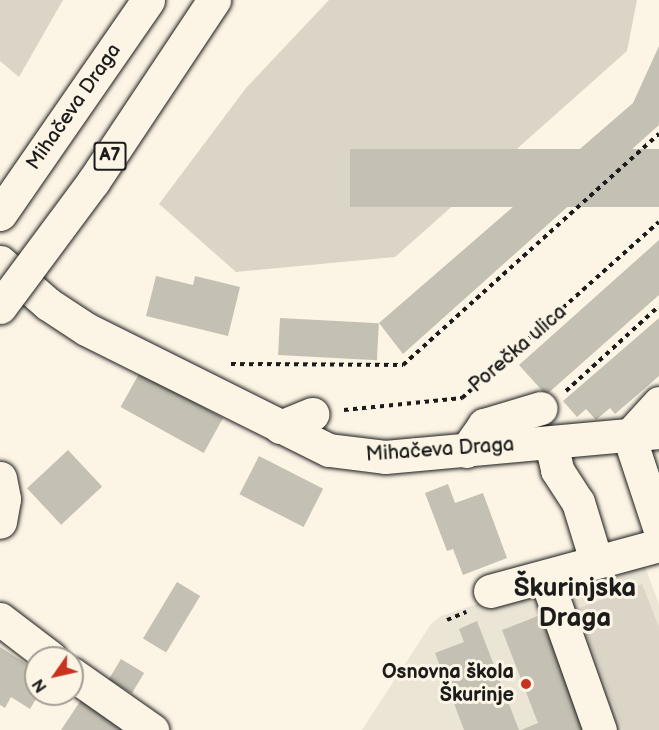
<!DOCTYPE html>
<html>
<head>
<meta charset="utf-8">
<style>
	body { margin:0 }
	#map { position:relative; width:659px; height:730px; overflow:hidden; background:#fcf5e5; font-family:"Balsamiq Sans",sans-serif }
	div>[style] { position:absolute }
	.built>* { inset:0; background:#ebe5d6 }
	.green>* { inset:0; background:#dbd5c8 }
	.building>* { inset:0; background:#c4c0b3; transform-origin:0 0 }
	.path>* { height:4px; margin-top:-2px; transform-origin:0; background:repeating-linear-gradient(90deg,#1c1c1c 0 4.5px,transparent 0 9px) }
	.roads { filter:drop-shadow(0 0 2px #1c1c1c) drop-shadow(0 0 2px #1c1c1c) }
	.minor>* { height:33px; margin:-16.5px; padding:0 16.5px; transform-origin:16.5px; border-radius:16.5px; background:#fcf5e5 }
	.highway>* { height:33px; margin:-16.5px; padding:0 16.5px; transform-origin:16.5px; border-radius:16.5px; background:#fcf5e5 }
	.bridges { filter:drop-shadow(0 0 2px #1c1c1c) drop-shadow(0 0 2px #1c1c1c) }
	.highway-bridge>* { height:33px; margin:-16.5px; padding:0 16.5px; transform-origin:16.5px; border-radius:16.5px; background:#fcf5e5 }
	.dots>* { width:16px; height:16px; translate:-50% -50%; box-sizing:border-box; border:3px solid #fcf5e5; border-radius:50% }
	span { translate:-50% -50%; white-space:nowrap; text-align:center; line-height:1.15; -webkit-text-stroke:6px #fcf5e5; paint-order:stroke }
	.shield-label span { padding:2px 4px; background:#fcf5e5; border:2px solid; border-radius:4px; -webkit-text-stroke-width:0 }
	.shield-label { font-size:18px; color:#1c1c1c; font-weight:700 }
	.street-label { font-size:20px; color:#1c1c1c }
	.poi-label { font-size:20px; color:#1c1c1c; font-weight:700 }
	.right { translate:-100% -50%; text-align:right }
	.district-label { font-size:26px; color:#1c1c1c; font-weight:700 }
	.north { position:absolute; left:24px; top:646px; width:60px; height:60px; box-sizing:border-box; background:#fcf5e5; border:2px solid #a29e95; border-radius:50%; rotate:236deg; font-size:16px; font-weight:700; line-height:24px; text-align:center; color:#1c1c1c }
	.north::after { content:''; display:block; margin:auto; width:21px; height:27px; background:#c8321e; clip-path:polygon(50% 0,100% 100%,50% 72%,0 100%) }
</style>
</head>
<body>
<div id="map">
	<div class="built">
		<i style="clip-path:polygon(642px 559px,659px 604px,659px 730px,362px 730px,431px 624px,441px 616px,569px 574px)"></i>
	</div>
	<div class="green">
		<i style="clip-path:polygon(0 0,63px 0,19px 77px,0 61px)"></i>
		<i style="clip-path:polygon(329px 0,637px 0,627px 51px,395px 257px,236px 272px,159px 204px,246px 88px)"></i>
		<i style="clip-path:polygon(642px 584px,659px 627px,659px 730px,623px 730px,577px 609px)"></i>
	</div>
	<div class="building">
		<i style="clip-path:polygon(659px 46px,659px 125px,403px 354px,379px 323px,633px 103px)"></i>
		<i style="left:659px;top:149px;width:58px;height:309px;rotate:90deg"></i>
		<i style="clip-path:polygon(659px 240px,659px 295px,546px 395px,519px 365px)"></i>
		<i style="clip-path:polygon(156px 276px,193px 285px,195px 276px,240px 287px,228px 336px,146px 316px)"></i>
		<i style="left:280px;top:318px;width:99px;height:37px;rotate:3deg"></i>
		<i style="clip-path:polygon(659px 318px,659px 376px,615px 414px,610px 408px,596px 420px,586px 409px,577px 417px,563px 401px)"></i>
		<i style="left:140px;top:372px;width:95px;height:40px;rotate:29deg"></i>
		<i style="left:68px;top:450px;width:50px;height:56px;rotate:47deg"></i>
		<i style="left:259px;top:456px;width:72px;height:43px;rotate:27deg"></i>
		<i style="clip-path:polygon(448px 484px,455px 503px,483px 493px,507px 558px,463px 575px,453px 549px,447px 551px,425px 493px)"></i>
		<i style="left:177px;top:582px;width:27px;height:66px;rotate:31deg"></i>
		<i style="clip-path:polygon(543px 614px,587px 730px,521px 730px,538px 723px,502px 630px)"></i>
		<i style="clip-path:polygon(477px 621px,519px 730px,464px 730px,435px 653px,464px 642px,459px 629px)"></i>
		<i style="clip-path:polygon(0 647px,36px 670px,39px 694px,30px 709px,11px 697px,5px 708px,0 705px)"></i>
		<i style="left:121px;top:659px;width:27px;height:24px;rotate:31deg"></i>
		<i style="clip-path:polygon(81px 700px,125px 730px,61px 730px)"></i>
	</div>
	<div class="path">
		<i style="left:231px;top:364px;width:172px;rotate:0.3deg"></i>
		<i style="left:403px;top:365px;width:345px;rotate:-42.1deg"></i>
		<i style="left:566px;top:391px;width:126px;rotate:-42.4deg"></i>
		<i style="left:344px;top:410px;width:119px;rotate:-5.8deg"></i>
		<i style="left:462px;top:398px;width:264px;rotate:-41.8deg"></i>
		<i style="left:447px;top:620px;width:21px;rotate:-23deg"></i>
	</div>
	<div class="roads">
		<div class="minor">
			<i style="left:0;top:262px;width:64px;rotate:41.2deg"></i>
			<i style="left:48px;top:304px;width:45px;rotate:33.3deg"></i>
			<i style="left:86px;top:329px;width:271px;rotate:26.5deg"></i>
			<i style="left:329px;top:450px;width:56px;rotate:7.1deg"></i>
			<i style="left:385px;top:457px;width:275px;rotate:-5.2deg"></i>
			<i style="left:659px;top:403px;width:45px;rotate:132.3deg"></i>
			<i style="left:629px;top:436px;width:96px;rotate:71.8deg"></i>
			<i style="left:280px;top:427px;width:35px;rotate:-22deg"></i>
			<i style="left:551px;top:443px;width:28px;rotate:77deg"></i>
			<i style="left:557px;top:470px;width:38px;rotate:57deg"></i>
			<i style="left:578px;top:502px;width:62px;rotate:73deg"></i>
			<i style="left:466px;top:451px;width:32px;rotate:-55deg"></i>
			<i style="left:484px;top:425px;width:59px;rotate:-16.6deg"></i>
			<i style="left:0;top:478px;width:21px;rotate:79deg"></i>
			<i style="left:4px;top:499px;width:23px;rotate:100deg"></i>
			<i style="left:549px;top:587px;width:152px;rotate:70.4deg"></i>
			<i style="left:490px;top:591px;width:175px;rotate:-15.2deg"></i>
			<i style="left:0;top:619px;width:64px;rotate:37.4deg"></i>
			<i style="left:72px;top:674px;width:98px;rotate:35deg"></i>
		</div>
		<div class="highway">
			<i style="left:0;top:214px;width:260px;rotate:-55.3deg"></i>
		</div>
	</div>
	<div class="bridges">
		<div class="highway-bridge">
			<i style="left:0;top:307px;width:156px;rotate:-53.4deg"></i>
			<i style="left:93px;top:182px;width:219px;rotate:-56.4deg"></i>
		</div>
	</div>
	<div class="dots">
		<i style="left:526px;top:684px;background:#c8321e"></i>
	</div>
	<div class="shield-label">
		<span style="left:110px;top:156px">A7</span>
	</div>
	<div class="street-label">
		<span style="left:74px;top:107px;rotate:-55deg">Mihačeva Draga</span>
		<span style="left:518px;top:349px;rotate:-41deg">Porečka ulica</span>
		<span style="left:440px;top:450px;rotate:-4deg">Mihačeva Draga</span>
	</div>
	<div class="poi-label">
		<span class="right" style="left:514px;top:684px">Osnovna škola<br>Škurinje</span>
	</div>
	<div class="district-label">
		<span style="left:575px;top:604px">Škurinjska<br>Draga</span>
	</div>
	<div class="north">N</div>
</div>
</body>
</html>
